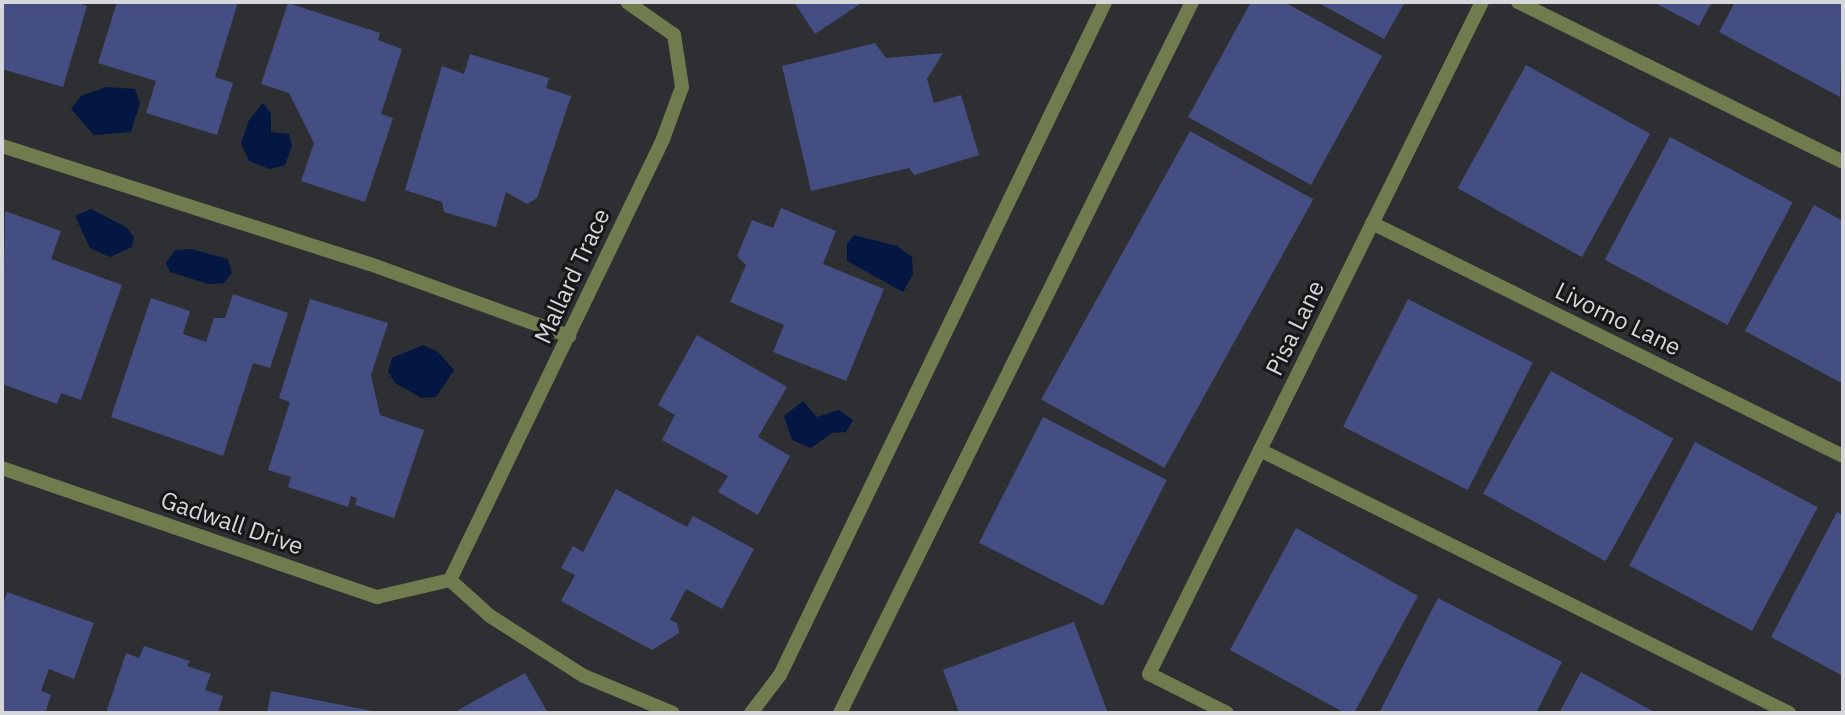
<!DOCTYPE html>
<html>
<head>
<meta charset="utf-8">
<style>
	body { margin:0 }
	#map { position:relative; width:1845px; height:715px; overflow:hidden; background:#2e2f33; font-family:"IBM Plex Sans",sans-serif }
	div>[style] { position:absolute }
	.water>* { inset:0; background:#031742 }
	.building>* { inset:0; background:#444e82; transform-origin:0 0 }
	.service>* { height:14px; margin:-7px; padding:0 7px; transform-origin:7px; border-radius:7px; background:#707b4e }
	.minor>* { height:14px; margin:-7px; padding:0 7px; transform-origin:7px; border-radius:7px; background:#707b4e }
	span { translate:-50% -50%; white-space:nowrap; text-align:center; line-height:1.15; -webkit-text-stroke:6px #171719; paint-order:stroke }
	.street-label { font-size:24px; color:#d6d7da }
	.frame { position:absolute; inset:0; border:4px solid #d6d7da; pointer-events:none }
</style>
</head>
<body>
<div id="map">
	<div class="water">
		<i style="clip-path:polygon(106px 87px,135px 89px,140px 103px,131px 132px,94px 135px,71px 109px,81px 96px)"></i>
		<i style="clip-path:polygon(263px 103px,271px 113px,271px 132px,289px 134px,292px 146px,285px 165px,270px 169px,249px 161px,241px 143px,249px 120px)"></i>
		<i style="clip-path:polygon(91px 209px,126px 227px,134px 237px,132px 247px,110px 257px,90px 248px,75px 216px)"></i>
		<i style="clip-path:polygon(854px 235px,897px 246px,912px 257px,913px 274px,903px 292px,847px 261px,847px 244px)"></i>
		<i style="clip-path:polygon(191px 249px,228px 259px,232px 273px,224px 283px,208px 284px,170px 272px,166px 263px,175px 250px)"></i>
		<i style="clip-path:polygon(423px 345px,438px 352px,454px 370px,436px 397px,422px 398px,395px 383px,388px 372px,392px 358px)"></i>
		<i style="clip-path:polygon(803px 401px,817px 417px,839px 410px,853px 420px,846px 432px,832px 433px,811px 448px,792px 440px,784px 416px)"></i>
	</div>
	<div class="building">
		<i style="clip-path:polygon(2px 2px,77px 2px,87px 6px,63px 87px,2px 69px)"></i>
		<i style="clip-path:polygon(117px 2px,238px 2px,215px 77px,233px 83px,217px 135px,146px 113px,156px 81px,98px 63px)"></i>
		<i style="clip-path:polygon(794px 2px,863px 2px,815px 34px)"></i>
		<i style="clip-path:polygon(1251px 2px,1284px 2px,1382px 56px,1311px 185px,1188px 117px)"></i>
		<i style="clip-path:polygon(1317px 2px,1405px 2px,1384px 39px)"></i>
		<i style="clip-path:polygon(1653px 2px,1712px 2px,1699px 26px)"></i>
		<i style="clip-path:polygon(1735px 2px,1843px 2px,1840px 97px,1719px 32px)"></i>
		<i style="clip-path:polygon(288px 3px,380px 33px,378px 40px,402px 49px,381px 114px,393px 118px,365px 202px,301px 181px,314px 143px,289px 93px,261px 84px)"></i>
		<i style="clip-path:polygon(875px 43px,886px 58px,943px 53px,927px 79px,934px 103px,961px 95px,979px 155px,914px 175px,909px 168px,811px 191px,782px 66px)"></i>
		<i style="clip-path:polygon(470px 54px,549px 78px,546px 88px,571px 96px,537px 198px,527px 204px,506px 192px,496px 227px,444px 212px,442px 202px,405px 190px,442px 66px,464px 74px)"></i>
		<i style="left:1526px;top:65px;width:142px;height:141px;rotate:29deg"></i>
		<i style="left:1190px;top:131px;width:141px;height:307px;rotate:29deg"></i>
		<i style="left:1670px;top:137px;width:139px;height:139px;rotate:28deg"></i>
		<i style="clip-path:polygon(1814px 205px,1843px 221px,1843px 384px,1745px 331px)"></i>
		<i style="clip-path:polygon(781px 208px,836px 231px,823px 264px,884px 289px,846px 381px,773px 352px,784px 325px,730px 302px,746px 265px,737px 256px,752px 220px,773px 228px)"></i>
		<i style="clip-path:polygon(5px 211px,61px 231px,51px 259px,122px 285px,81px 400px,61px 393px,57px 404px,2px 384px)"></i>
		<i style="clip-path:polygon(233px 294px,288px 313px,270px 368px,253px 363px,223px 456px,111px 417px,151px 298px,190px 311px,183px 334px,206px 342px,214px 318px,225px 318px)"></i>
		<i style="clip-path:polygon(310px 299px,388px 323px,371px 375px,380px 415px,424px 430px,394px 518px,355px 505px,357px 498px,351px 496px,348px 507px,288px 487px,291px 477px,268px 470px,290px 402px,279px 398px)"></i>
		<i style="left:1408px;top:299px;width:140px;height:143px;rotate:27deg"></i>
		<i style="clip-path:polygon(697px 335px,787px 387px,758px 437px,790px 456px,758px 515px,718px 492px,728px 476px,662px 440px,675px 415px,658px 405px)"></i>
		<i style="left:1551px;top:371px;width:140px;height:140px;rotate:29deg"></i>
		<i style="left:1043px;top:417px;width:139px;height:141px;rotate:27deg"></i>
		<i style="left:1695px;top:442px;width:139px;height:140px;rotate:28deg"></i>
		<i style="clip-path:polygon(616px 489px,687px 527px,693px 516px,754px 549px,722px 609px,686px 589px,670px 620px,677px 623px,679px 633px,652px 650px,561px 601px,575px 575px,561px 568px,573px 546px,583px 552px)"></i>
		<i style="clip-path:polygon(1837px 512px,1843px 515px,1843px 676px,1771px 637px)"></i>
		<i style="clip-path:polygon(1296px 528px,1418px 596px,1354px 713px,1345px 713px,1230px 650px)"></i>
		<i style="clip-path:polygon(7px 592px,94px 623px,74px 679px,49px 669px,41px 691px,51px 695px,45px 713px,2px 713px,2px 607px)"></i>
		<i style="clip-path:polygon(1438px 598px,1562px 662px,1536px 713px,1379px 713px)"></i>
		<i style="clip-path:polygon(1074px 622px,1108px 713px,959px 713px,943px 670px)"></i>
		<i style="clip-path:polygon(144px 646px,190px 661px,187px 666px,211px 674px,205px 690px,223px 696px,218px 713px,106px 713px,126px 653px,139px 658px)"></i>
		<i style="clip-path:polygon(1581px 672px,1656px 713px,1559px 713px)"></i>
		<i style="clip-path:polygon(525px 673px,548px 713px,453px 713px)"></i>
		<i style="clip-path:polygon(271px 691px,377px 712px,376px 713px,267px 713px)"></i>
	</div>
	<div class="service">
		<i style="left:1518px;top:2px;width:362px;rotate:26.2deg"></i>
		<i style="left:2px;top:146px;width:386px;rotate:17.8deg"></i>
		<i style="left:370px;top:264px;width:212px;rotate:19.9deg"></i>
		<i style="left:1260px;top:450px;width:591px;rotate:26.43deg"></i>
		<i style="left:450px;top:580px;width:54px;rotate:42deg"></i>
		<i style="left:490px;top:616px;width:112px;rotate:32.6deg"></i>
		<i style="left:584px;top:676px;width:96px;rotate:22.6deg"></i>
		<i style="left:751px;top:713px;width:48px;rotate:-52.7deg"></i>
		<i style="left:780px;top:675px;width:747px;rotate:-64.22deg"></i>
		<i style="left:840px;top:713px;width:793px;rotate:-63.66deg"></i>
	</div>
	<div class="minor">
		<i style="left:1372px;top:223px;width:525px;rotate:26.32deg"></i>
		<i style="left:2px;top:468px;width:397px;rotate:19deg"></i>
		<i style="left:377px;top:597px;width:75px;rotate:-13.1deg"></i>
		<i style="left:450px;top:580px;width:490px;rotate:-64.2deg"></i>
		<i style="left:663px;top:139px;width:55px;rotate:-69.9deg"></i>
		<i style="left:682px;top:87px;width:53px;rotate:-98.7deg"></i>
		<i style="left:674px;top:35px;width:57px;rotate:-144.9deg"></i>
		<i style="left:1227px;top:713px;width:87px;rotate:-153.4deg"></i>
		<i style="left:1149px;top:674px;width:750px;rotate:-63.64deg"></i>
	</div>
	<div class="street-label">
		<span style="left:572px;top:276px;rotate:-65deg">Mallard Trace</span>
		<span style="left:1618px;top:319px;rotate:26deg">Livorno Lane</span>
		<span style="left:1295px;top:328px;rotate:-64deg">Pisa Lane</span>
		<span style="left:232px;top:523px;rotate:19deg">Gadwall Drive</span>
	</div>
	<div class="frame"></div>
</div>
</body>
</html>
